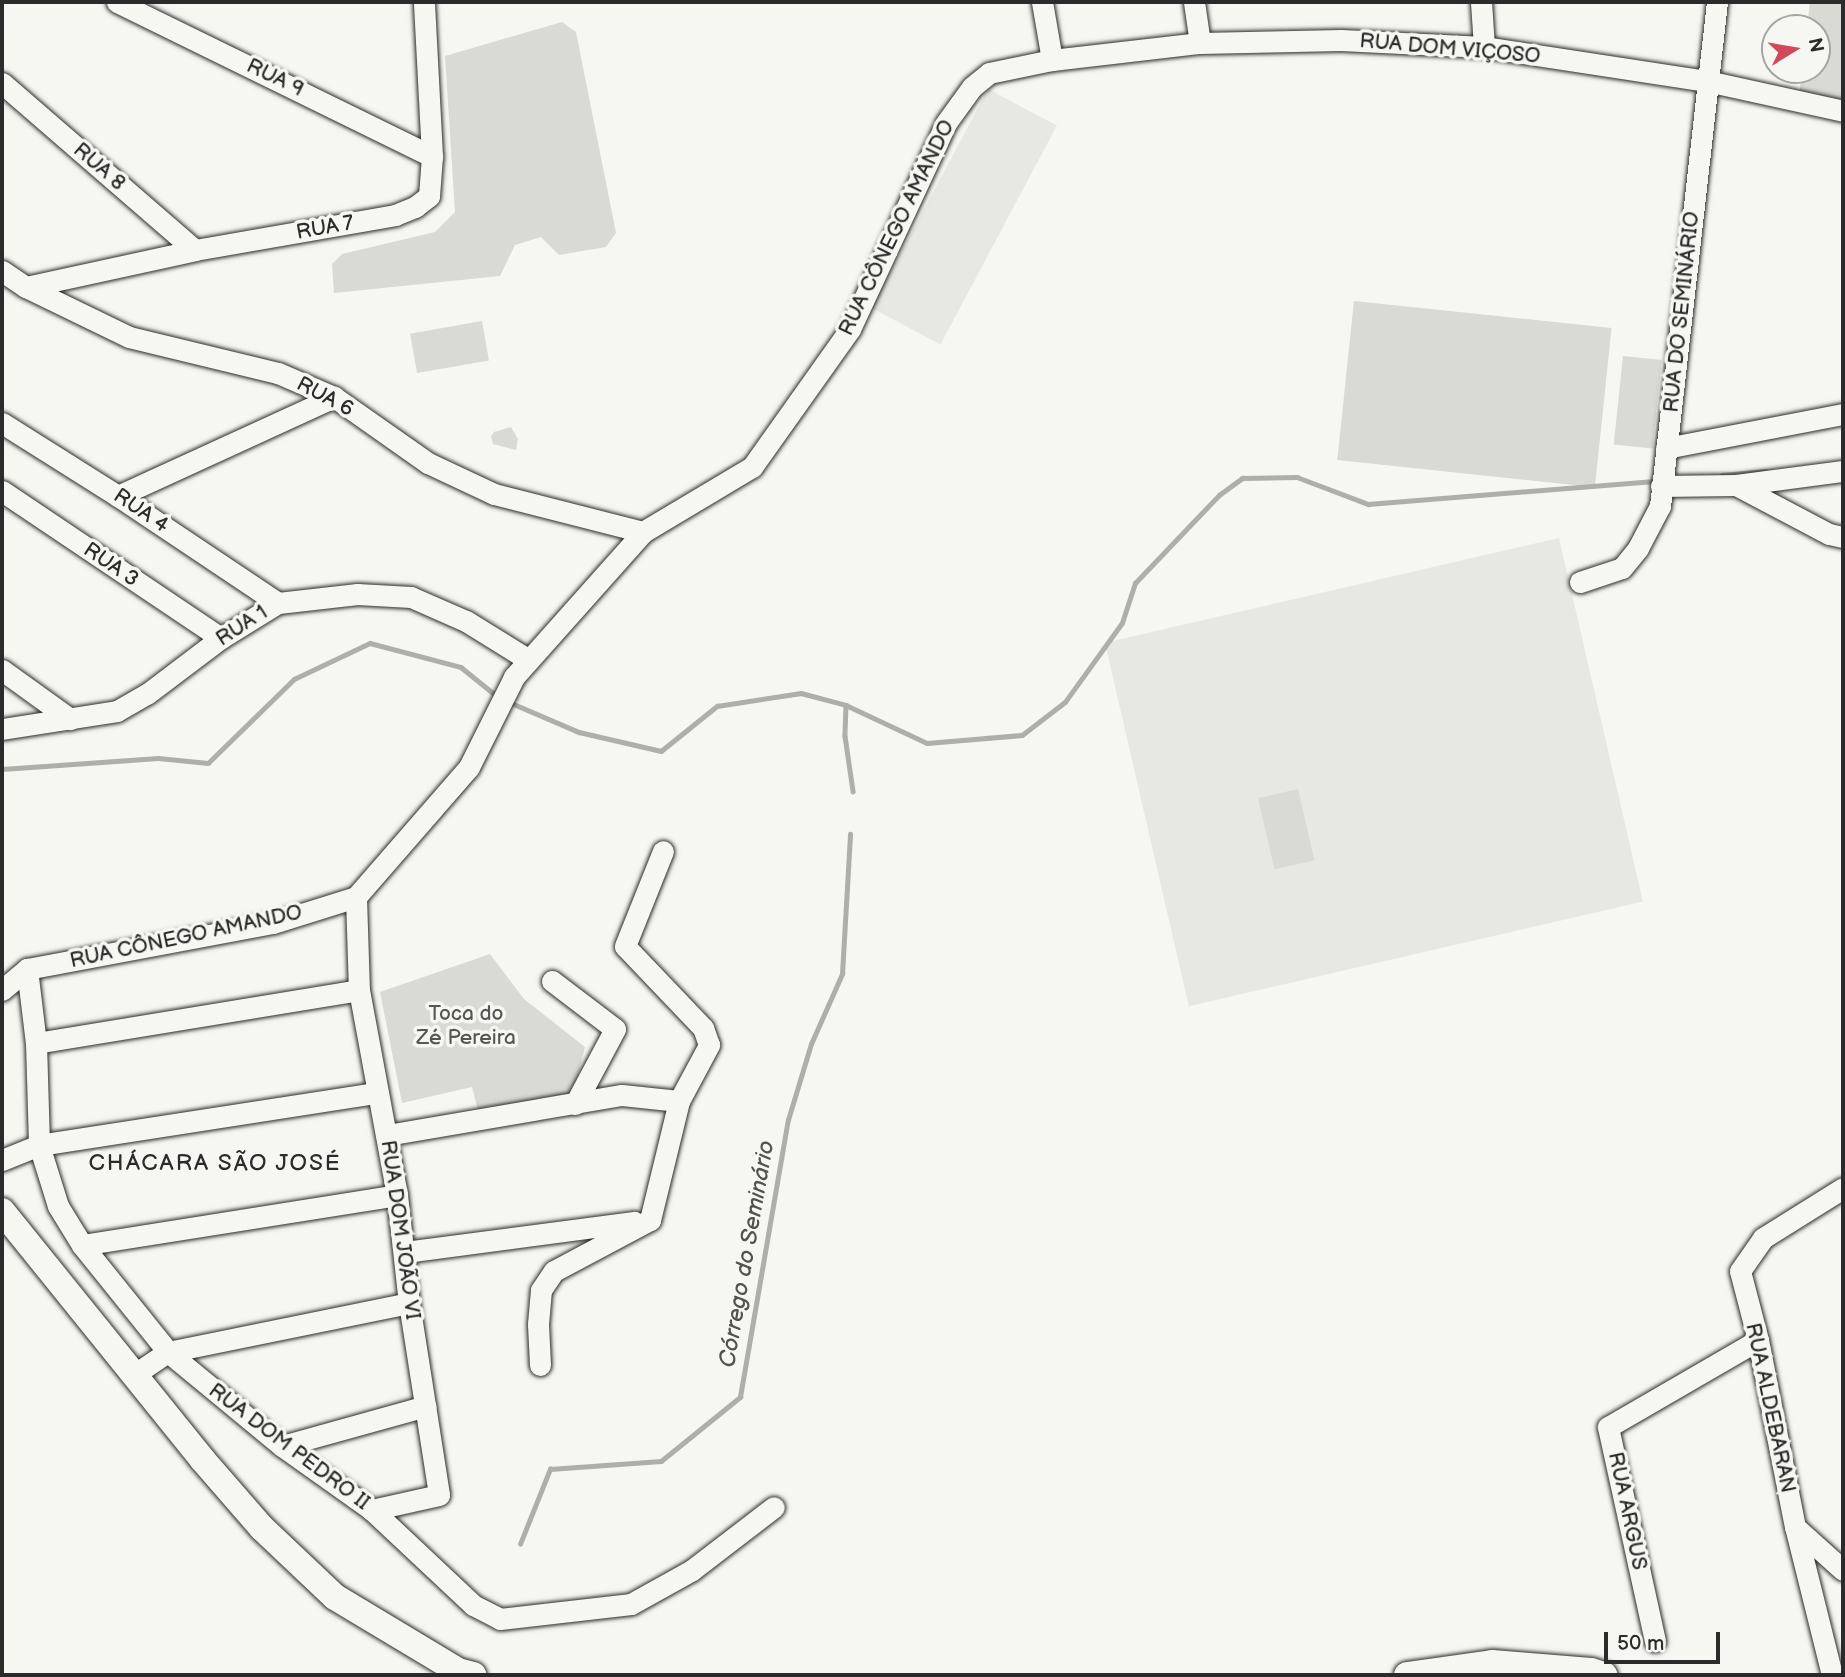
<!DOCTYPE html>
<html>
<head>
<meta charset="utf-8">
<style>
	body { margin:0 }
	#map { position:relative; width:1845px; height:1677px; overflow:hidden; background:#f6f6f2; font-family:"Balsamiq Sans",sans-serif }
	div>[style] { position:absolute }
	.built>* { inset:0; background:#e7e7e3; transform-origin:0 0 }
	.green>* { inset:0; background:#d9d9d5; transform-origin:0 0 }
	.stream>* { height:4.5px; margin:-2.25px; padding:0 2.25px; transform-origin:2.25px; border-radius:2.25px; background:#aeaeab }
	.roads { filter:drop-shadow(0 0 2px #2b2b2b) drop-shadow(0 0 2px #2b2b2b) }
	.minor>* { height:21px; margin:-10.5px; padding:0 10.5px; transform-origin:10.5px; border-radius:10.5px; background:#f6f6f2 }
	.major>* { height:26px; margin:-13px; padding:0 13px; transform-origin:13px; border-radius:13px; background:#f6f6f2 }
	span { translate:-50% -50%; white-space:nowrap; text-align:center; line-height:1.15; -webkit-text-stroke:7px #f6f6f2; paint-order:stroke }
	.street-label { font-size:21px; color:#2b2b2b }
	.park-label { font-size:21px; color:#565656 }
	.neighbourhood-label { font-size:23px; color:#2b2b2b; letter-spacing:2px }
	.water-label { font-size:23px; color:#525251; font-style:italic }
	.frame { position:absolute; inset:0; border:4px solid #2b2b2b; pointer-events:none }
	.north { position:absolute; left:1761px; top:14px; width:70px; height:70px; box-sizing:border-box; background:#f6f6f2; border:2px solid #a5a5a2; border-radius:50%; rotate:79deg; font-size:19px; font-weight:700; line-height:28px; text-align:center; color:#2b2b2b }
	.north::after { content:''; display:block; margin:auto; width:24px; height:32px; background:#d1495b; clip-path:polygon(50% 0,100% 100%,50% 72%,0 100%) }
	.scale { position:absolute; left:1604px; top:1632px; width:116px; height:32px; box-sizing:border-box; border:4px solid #2b2b2b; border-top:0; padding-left:9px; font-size:21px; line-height:24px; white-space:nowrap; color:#2b2b2b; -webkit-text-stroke:5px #f6f6f2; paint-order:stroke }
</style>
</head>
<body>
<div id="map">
	<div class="built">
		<i style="left:988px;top:89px;width:78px;height:248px;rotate:28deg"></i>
		<i style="left:1559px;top:538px;width:373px;height:466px;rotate:77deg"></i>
	</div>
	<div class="green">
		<i style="clip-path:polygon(1810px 2px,1843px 2px,1843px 107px,1799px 98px,1802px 70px,1817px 70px,1817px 28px,1807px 28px)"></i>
		<i style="clip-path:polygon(562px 22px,576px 32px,616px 233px,606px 247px,559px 255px,541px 237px,515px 245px,500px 276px,334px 293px,332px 264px,342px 254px,435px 232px,455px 212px,445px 56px)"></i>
		<i style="left:1354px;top:301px;width:259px;height:160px;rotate:6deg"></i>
		<i style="left:482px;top:321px;width:40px;height:73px;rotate:80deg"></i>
		<i style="left:1623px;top:356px;width:39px;height:89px;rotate:6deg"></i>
		<i style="clip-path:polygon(511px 427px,518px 439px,516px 450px,493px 444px,491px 436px,494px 432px)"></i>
		<i style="left:1298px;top:789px;width:73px;height:41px;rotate:77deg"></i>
		<i style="clip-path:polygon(490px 954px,524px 999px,585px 1047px,569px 1111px,481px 1123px,472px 1087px,402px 1103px,380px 992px)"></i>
	</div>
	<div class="stream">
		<i style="left:1722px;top:475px;width:44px;rotate:-5.2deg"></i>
		<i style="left:509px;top:702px;width:76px;rotate:23.2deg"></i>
		<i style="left:579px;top:732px;width:84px;rotate:13deg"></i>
		<i style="left:661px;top:751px;width:72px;rotate:-38.8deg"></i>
		<i style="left:717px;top:706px;width:85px;rotate:-8.8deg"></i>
		<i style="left:801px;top:693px;width:47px;rotate:14.9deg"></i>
		<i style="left:846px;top:705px;width:89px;rotate:25.1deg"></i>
		<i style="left:927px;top:743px;width:95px;rotate:-4.8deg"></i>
		<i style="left:1022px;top:735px;width:54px;rotate:-37.5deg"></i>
		<i style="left:1065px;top:702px;width:97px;rotate:-54.2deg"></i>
		<i style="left:1122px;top:623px;width:42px;rotate:-72deg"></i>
		<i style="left:1135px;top:583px;width:122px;rotate:-46.3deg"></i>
		<i style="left:1219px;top:495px;width:29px;rotate:-36deg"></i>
		<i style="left:1242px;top:478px;width:55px;rotate:-1deg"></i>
		<i style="left:1297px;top:477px;width:76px;rotate:20.8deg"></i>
		<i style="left:1368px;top:504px;width:287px;rotate:-4.6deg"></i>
		<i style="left:846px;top:705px;width:31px;rotate:92deg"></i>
		<i style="left:845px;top:736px;width:56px;rotate:81.7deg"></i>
		<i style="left:2px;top:769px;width:156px;rotate:-4deg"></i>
		<i style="left:158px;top:758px;width:50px;rotate:5.7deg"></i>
		<i style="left:208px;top:763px;width:120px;rotate:-44.3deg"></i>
		<i style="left:294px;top:679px;width:84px;rotate:-25.3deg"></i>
		<i style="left:370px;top:643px;width:94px;rotate:14.8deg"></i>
		<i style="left:461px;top:667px;width:48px;rotate:39deg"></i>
		<i style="left:520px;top:1544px;width:81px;rotate:-68.2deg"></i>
		<i style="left:550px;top:1469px;width:111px;rotate:-4.1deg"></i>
		<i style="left:661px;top:1461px;width:102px;rotate:-39deg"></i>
		<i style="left:740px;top:1397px;width:281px;rotate:-80.2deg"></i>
		<i style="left:788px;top:1120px;width:79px;rotate:-73.2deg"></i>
		<i style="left:811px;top:1044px;width:77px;rotate:-66.1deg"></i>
		<i style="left:842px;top:974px;width:140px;rotate:-86.7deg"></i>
	</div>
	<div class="roads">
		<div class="minor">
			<i style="left:117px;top:2px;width:351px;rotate:26.1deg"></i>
			<i style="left:1042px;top:2px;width:59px;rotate:80.2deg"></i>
			<i style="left:1194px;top:2px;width:41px;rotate:81.7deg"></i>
			<i style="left:1481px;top:2px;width:45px;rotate:86.2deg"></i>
			<i style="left:2px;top:83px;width:255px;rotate:40.9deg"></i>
			<i style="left:2px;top:271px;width:29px;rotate:34deg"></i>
			<i style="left:26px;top:287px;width:114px;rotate:25.9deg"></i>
			<i style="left:129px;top:337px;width:153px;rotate:13.6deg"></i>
			<i style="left:278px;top:373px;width:61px;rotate:23.2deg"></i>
			<i style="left:334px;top:397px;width:115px;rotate:35.1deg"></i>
			<i style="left:428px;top:463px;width:73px;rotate:25.2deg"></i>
			<i style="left:494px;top:494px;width:154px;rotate:14.3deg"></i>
			<i style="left:26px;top:287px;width:173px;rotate:-12.3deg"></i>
			<i style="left:195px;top:250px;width:203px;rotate:-9.9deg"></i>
			<i style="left:395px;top:215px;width:22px;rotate:-22deg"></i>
			<i style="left:415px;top:207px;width:18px;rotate:-38deg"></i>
			<i style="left:429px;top:196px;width:40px;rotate:-85.7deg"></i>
			<i style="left:432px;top:156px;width:154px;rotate:-93deg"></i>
			<i style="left:2px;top:423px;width:137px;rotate:32.2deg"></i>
			<i style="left:118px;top:496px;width:192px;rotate:33.8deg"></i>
			<i style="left:1666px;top:448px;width:180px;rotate:-10.9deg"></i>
			<i style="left:1736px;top:485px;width:105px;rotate:27.8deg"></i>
			<i style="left:1829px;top:534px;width:14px;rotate:12deg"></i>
			<i style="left:1661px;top:486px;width:75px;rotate:-0.8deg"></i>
			<i style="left:1736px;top:485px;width:108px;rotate:-7.5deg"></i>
			<i style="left:2px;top:491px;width:264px;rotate:33.9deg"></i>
			<i style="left:118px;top:496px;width:238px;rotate:-24.6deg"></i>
			<i style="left:1580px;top:582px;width:44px;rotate:-18.4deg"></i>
			<i style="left:1622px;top:568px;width:26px;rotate:-51deg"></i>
			<i style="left:1638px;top:548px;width:47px;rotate:-62.4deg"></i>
			<i style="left:1660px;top:506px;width:507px;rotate:-83.55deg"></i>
			<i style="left:2px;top:670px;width:84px;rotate:35.8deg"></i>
			<i style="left:2px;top:729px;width:116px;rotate:-8.9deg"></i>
			<i style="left:117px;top:711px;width:34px;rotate:-30deg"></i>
			<i style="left:147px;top:694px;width:93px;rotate:-37.1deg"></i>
			<i style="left:221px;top:638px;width:67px;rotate:-31.6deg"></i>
			<i style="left:278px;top:603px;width:80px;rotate:-6.5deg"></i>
			<i style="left:357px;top:594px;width:54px;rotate:3.2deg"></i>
			<i style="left:411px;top:597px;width:60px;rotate:23.6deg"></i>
			<i style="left:466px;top:621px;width:74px;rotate:31.8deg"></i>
			<i style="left:356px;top:897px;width:93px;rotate:88.2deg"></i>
			<i style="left:359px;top:990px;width:208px;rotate:79.5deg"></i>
			<i style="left:397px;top:1195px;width:109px;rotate:83.7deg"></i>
			<i style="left:409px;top:1303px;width:194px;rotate:81.1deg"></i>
			<i style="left:439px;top:1495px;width:69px;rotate:167.4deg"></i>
			<i style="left:27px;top:969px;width:75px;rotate:83.1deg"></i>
			<i style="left:36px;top:1043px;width:102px;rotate:88.3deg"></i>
			<i style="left:39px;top:1145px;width:64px;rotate:72.7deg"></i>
			<i style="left:58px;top:1206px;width:46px;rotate:58.4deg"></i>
			<i style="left:82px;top:1245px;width:137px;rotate:51.2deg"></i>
			<i style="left:168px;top:1352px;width:148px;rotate:39.5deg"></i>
			<i style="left:282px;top:1446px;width:110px;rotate:35.4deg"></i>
			<i style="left:372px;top:1510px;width:139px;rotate:43.2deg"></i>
			<i style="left:473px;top:1605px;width:30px;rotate:27deg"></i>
			<i style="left:500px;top:1619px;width:132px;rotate:-6.5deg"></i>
			<i style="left:631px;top:1604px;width:70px;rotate:-29.1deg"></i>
			<i style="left:692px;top:1570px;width:103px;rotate:-37.5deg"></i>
			<i style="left:552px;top:981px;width:79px;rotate:37.3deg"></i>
			<i style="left:615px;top:1029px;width:85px;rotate:118.1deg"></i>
			<i style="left:2px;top:990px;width:33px;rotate:-40deg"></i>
			<i style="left:27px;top:969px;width:250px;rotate:-10.6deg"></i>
			<i style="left:273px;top:923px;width:87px;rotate:-17.4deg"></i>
			<i style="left:356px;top:897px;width:172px;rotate:-49deg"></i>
			<i style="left:469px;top:767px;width:101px;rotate:-63.4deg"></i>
			<i style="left:514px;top:677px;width:194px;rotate:-48.3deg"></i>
			<i style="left:643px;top:532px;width:127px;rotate:-30.8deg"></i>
			<i style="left:752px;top:467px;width:169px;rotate:-54.6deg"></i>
			<i style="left:850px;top:329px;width:227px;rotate:-65deg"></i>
			<i style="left:946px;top:123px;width:44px;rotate:-54.2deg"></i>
			<i style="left:972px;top:87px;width:22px;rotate:-39deg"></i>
			<i style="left:989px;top:73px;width:64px;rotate:-11.7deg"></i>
			<i style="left:1052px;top:60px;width:149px;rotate:-6.6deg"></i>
			<i style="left:1200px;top:43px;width:141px;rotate:-1.2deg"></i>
			<i style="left:1341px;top:40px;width:143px;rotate:2.8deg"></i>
			<i style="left:1484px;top:47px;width:226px;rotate:8.7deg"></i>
			<i style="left:1707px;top:81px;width:139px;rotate:12.4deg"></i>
			<i style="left:36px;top:1043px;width:327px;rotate:-9.3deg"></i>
			<i style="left:387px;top:1135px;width:238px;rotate:-9.7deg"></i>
			<i style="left:622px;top:1095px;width:57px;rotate:6deg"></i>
			<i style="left:2px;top:1160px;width:40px;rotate:-22deg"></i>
			<i style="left:39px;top:1145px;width:341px;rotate:-8.8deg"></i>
			<i style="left:82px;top:1245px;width:319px;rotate:-9deg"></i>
			<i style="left:405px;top:1252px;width:231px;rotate:-7.5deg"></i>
			<i style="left:540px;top:1365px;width:41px;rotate:-92.8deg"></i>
			<i style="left:538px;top:1324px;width:34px;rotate:-85deg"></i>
			<i style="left:541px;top:1290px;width:23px;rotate:-56deg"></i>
			<i style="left:554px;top:1271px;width:109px;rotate:-28deg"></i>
			<i style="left:650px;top:1220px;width:122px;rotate:-76.3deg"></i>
			<i style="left:679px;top:1101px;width:64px;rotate:-61.8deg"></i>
			<i style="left:709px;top:1045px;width:18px;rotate:-109deg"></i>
			<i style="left:703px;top:1028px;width:113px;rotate:-133.6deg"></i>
			<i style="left:625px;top:946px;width:102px;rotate:-68.2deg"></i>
			<i style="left:135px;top:1374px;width:40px;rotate:-34deg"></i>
			<i style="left:168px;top:1352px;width:246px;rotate:-11.5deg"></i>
			<i style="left:282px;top:1446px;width:149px;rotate:-15.5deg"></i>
			<i style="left:1795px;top:1527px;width:64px;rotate:41.9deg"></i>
			<i style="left:1655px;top:1641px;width:219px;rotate:-102.4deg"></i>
			<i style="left:1608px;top:1427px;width:173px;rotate:-30.1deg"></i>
			<i style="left:1832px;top:1675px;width:153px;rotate:-104deg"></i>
			<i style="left:1795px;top:1527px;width:191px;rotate:-101.2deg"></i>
			<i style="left:1758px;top:1340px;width:71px;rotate:-104.6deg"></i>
			<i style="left:1740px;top:1271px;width:40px;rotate:-55.1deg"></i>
			<i style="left:1763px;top:1238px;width:94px;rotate:-32deg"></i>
		</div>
		<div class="major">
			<i style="left:2px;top:1211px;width:319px;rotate:51.1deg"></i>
			<i style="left:202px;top:1459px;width:91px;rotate:49deg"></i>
			<i style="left:262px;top:1528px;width:100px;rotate:43.4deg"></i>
			<i style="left:335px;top:1597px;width:144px;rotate:31deg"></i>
			<i style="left:458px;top:1671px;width:16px;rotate:15deg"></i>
			<i style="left:1407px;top:1675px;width:86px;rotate:-8deg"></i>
			<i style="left:1492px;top:1663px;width:99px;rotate:4.6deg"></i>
			<i style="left:1591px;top:1671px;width:14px;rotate:17deg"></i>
		</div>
	</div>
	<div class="street-label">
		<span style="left:1450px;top:49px;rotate:5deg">RUA DOM VIÇOSO</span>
		<span style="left:275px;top:78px;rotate:26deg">RUA 9</span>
		<span style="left:99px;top:167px;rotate:41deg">RUA 8</span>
		<span style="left:325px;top:228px;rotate:-10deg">RUA 7</span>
		<span style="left:897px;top:228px;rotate:-64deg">RUA CÔNEGO AMANDO</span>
		<span style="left:1682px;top:312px;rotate:-84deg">RUA DO SEMINÁRIO</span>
		<span style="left:325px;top:397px;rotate:28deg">RUA 6</span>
		<span style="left:141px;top:511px;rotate:34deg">RUA 4</span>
		<span style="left:111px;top:565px;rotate:34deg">RUA 3</span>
		<span style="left:242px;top:626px;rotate:-33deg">RUA 1</span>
		<span style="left:186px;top:937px;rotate:-12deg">RUA CÔNEGO AMANDO</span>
		<span style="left:400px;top:1230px;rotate:82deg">RUA DOM JOÃO VI</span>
		<span style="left:1770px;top:1408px;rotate:78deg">RUA ALDEBARAN</span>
		<span style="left:289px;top:1447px;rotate:37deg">RUA DOM PEDRO II</span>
		<span style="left:1627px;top:1511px;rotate:78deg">RUA ARGUS</span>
	</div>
	<div class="park-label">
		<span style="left:466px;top:1026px">Toca do<br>Zé Pereira</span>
	</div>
	<div class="neighbourhood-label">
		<span style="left:215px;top:1163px">CHÁCARA SÃO JOSÉ</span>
	</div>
	<div class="water-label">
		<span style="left:747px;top:1254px;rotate:-80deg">Córrego do Seminário</span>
	</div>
	<div class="frame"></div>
	<div class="north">N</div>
	<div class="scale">50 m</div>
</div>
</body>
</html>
